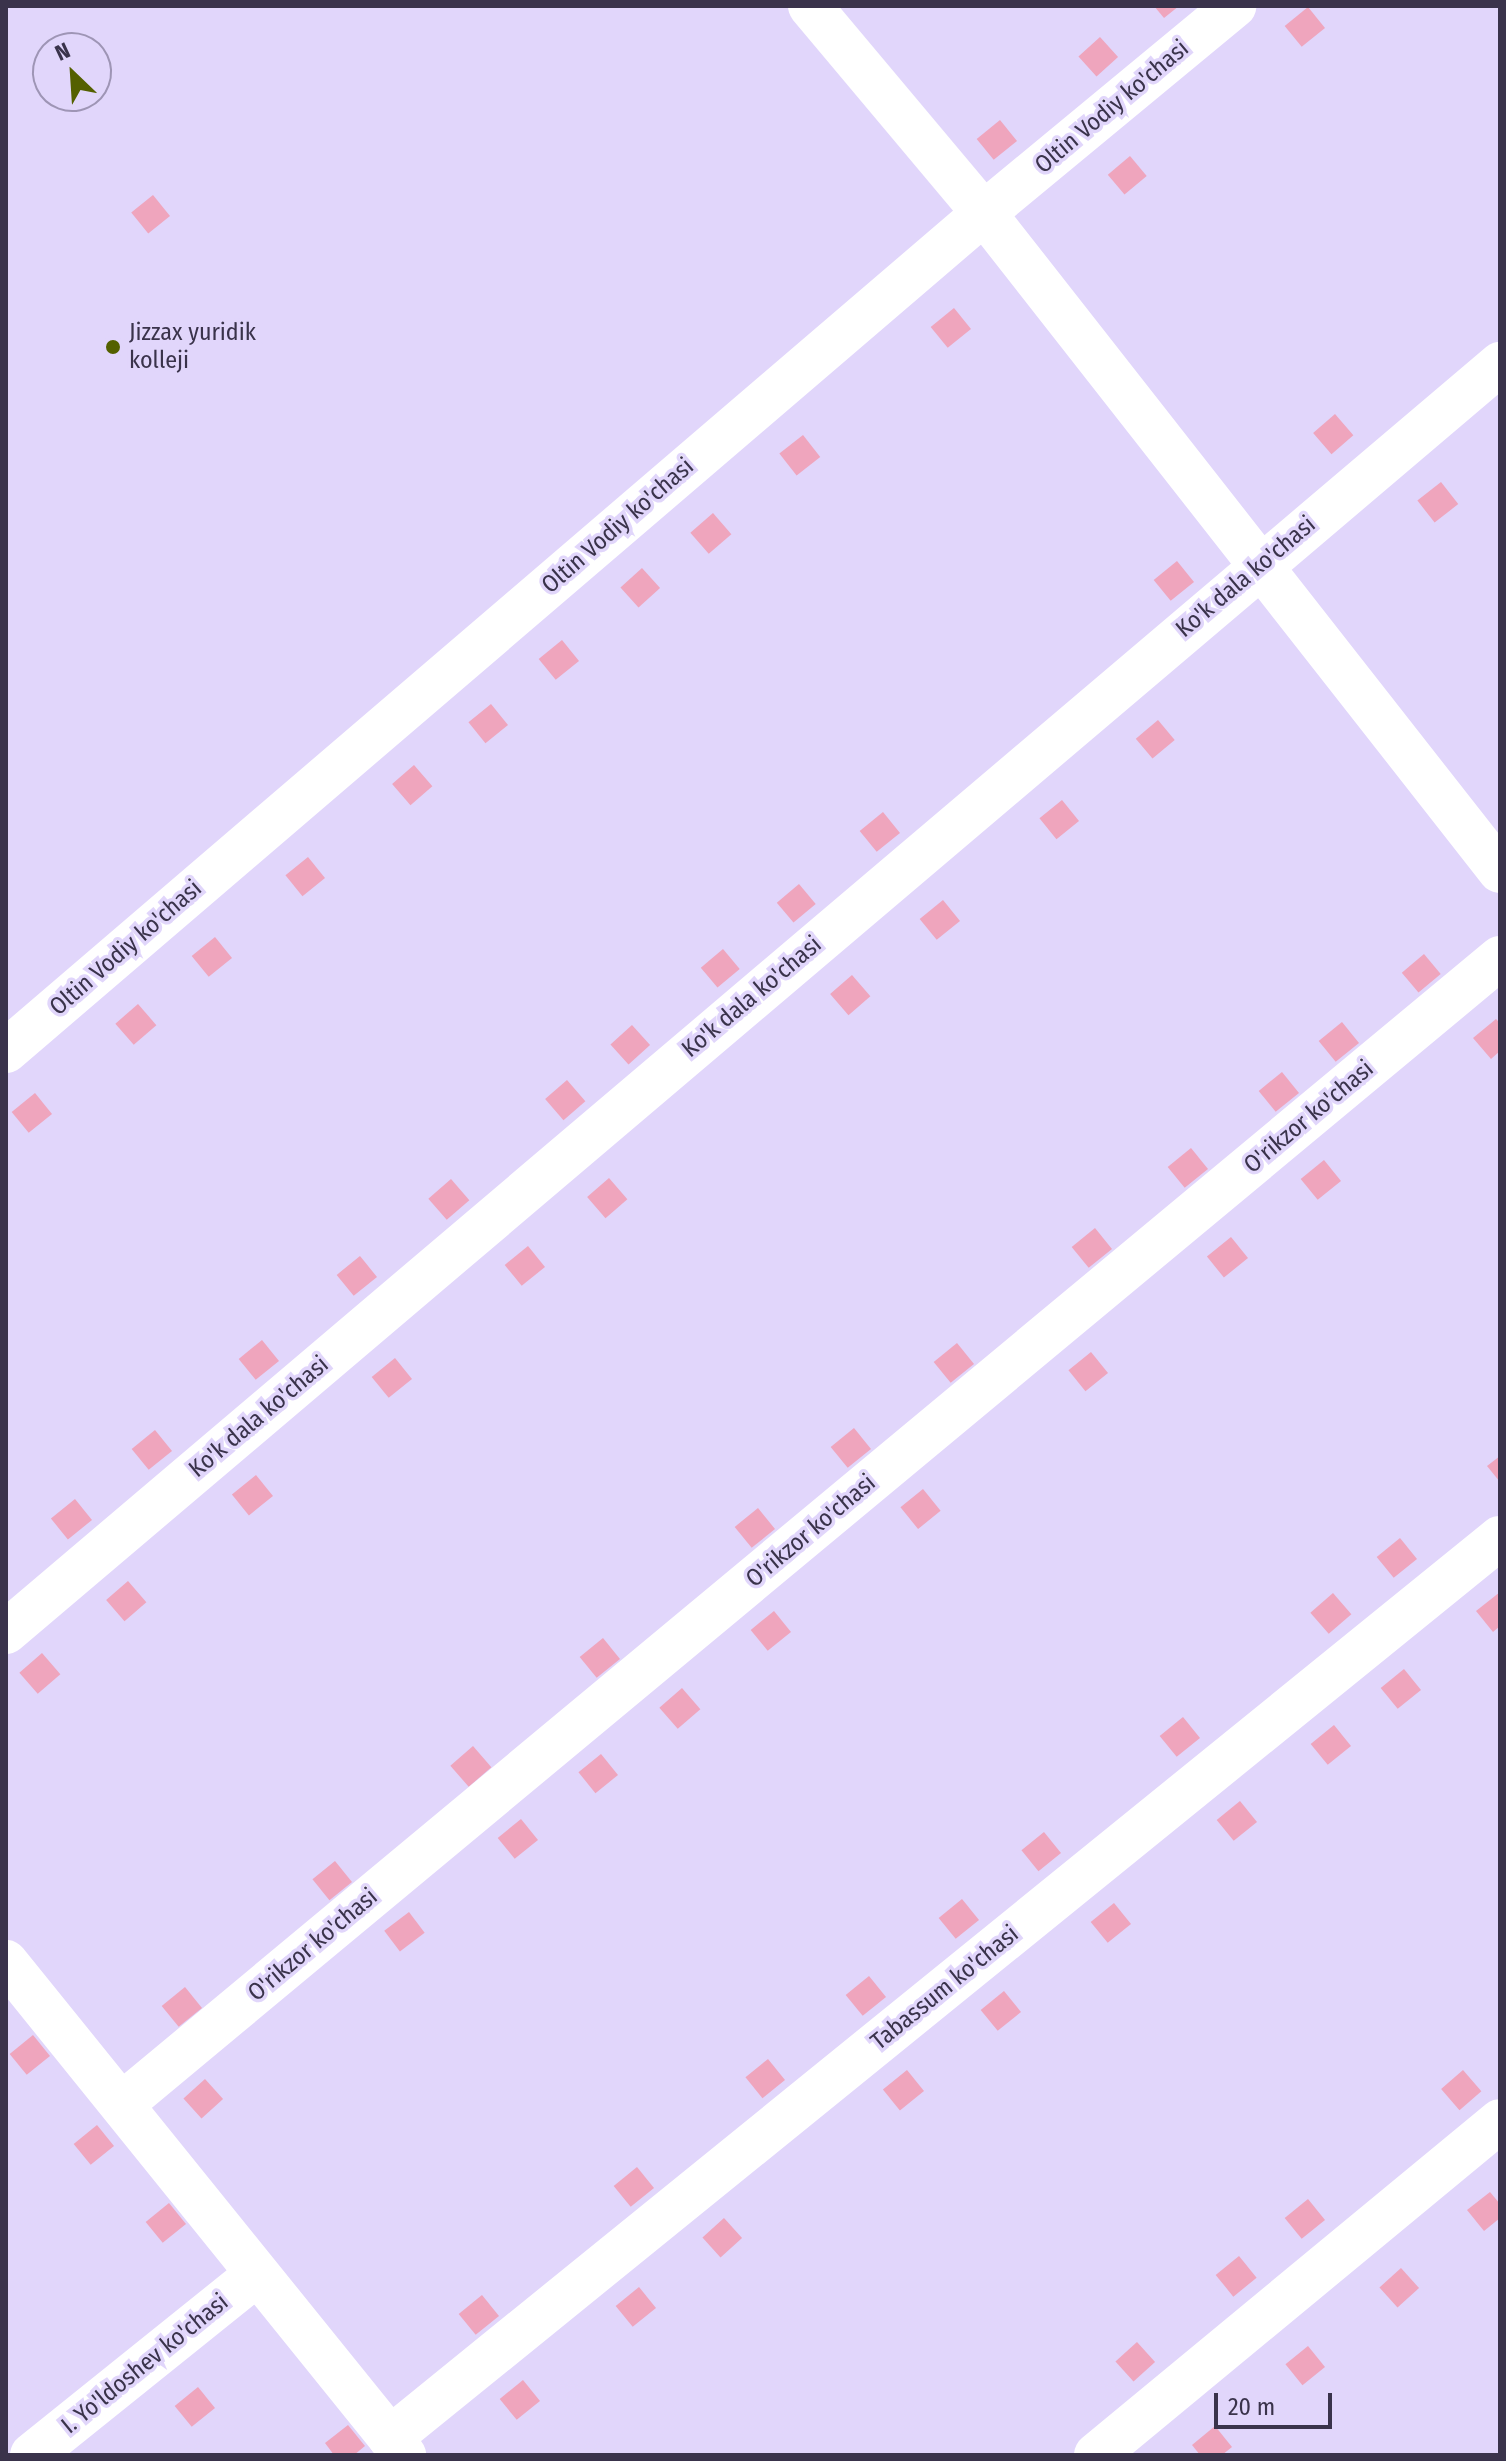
<!DOCTYPE html>
<html>
<head>
<meta charset="utf-8">
<style>
	body { margin:0 }
	#map { position:relative; width:1506px; height:2461px; overflow:hidden; background:#e1d6fb; font-family:"Fira Sans Condensed",sans-serif }
	div>[style] { position:absolute }
	.building>* { inset:0; background:#efa5bd; transform-origin:0 0 }
	.minor>* { height:44px; margin:-22px; padding:0 22px; transform-origin:22px; border-radius:22px; background:#fff }
	.dots>* { width:22px; height:22px; translate:-50% -50%; box-sizing:border-box; border:4px solid #e1d6fb; border-radius:50% }
	span { translate:-50% -50%; white-space:nowrap; text-align:center; line-height:1.15; -webkit-text-stroke:7px #e1d6fb; paint-order:stroke }
	.street-label { font-size:24px; color:#3a334b }
	.poi-label { font-size:24px; color:#3a334b }
	.left { translate:0 -50%; text-align:left }
	.frame { position:absolute; inset:0; border:8px solid #3a334b; pointer-events:none }
	.north { position:absolute; left:32px; top:32px; width:80px; height:80px; box-sizing:border-box; background:#e1d6fb; border:2px solid #9e95b5; border-radius:50%; rotate:335deg; font-size:22px; font-weight:700; line-height:32px; text-align:center; color:#3a334b }
	.north::after { content:''; display:block; margin:auto; width:28px; height:36px; background:#546000; clip-path:polygon(50% 0,100% 100%,50% 72%,0 100%) }
	.scale { position:absolute; left:1214px; top:2393px; width:118px; height:36px; box-sizing:border-box; border:4px solid #3a334b; border-top:0; padding-left:10px; font-size:24px; line-height:28px; white-space:nowrap; color:#3a334b; -webkit-text-stroke:6px #e1d6fb; paint-order:stroke }
</style>
</head>
<body>
<div id="map">
	<div class="building">
		<i style="clip-path:polygon(1154px 6px,1179px 6px,1164px 18px)"></i>
		<i style="left:1308px;top:7px;width:27px;height:30px;rotate:51deg"></i>
		<i style="left:1100px;top:37px;width:27px;height:29px;rotate:48deg"></i>
		<i style="left:1000px;top:120px;width:27px;height:30px;rotate:51deg"></i>
		<i style="left:1130px;top:156px;width:26px;height:29px;rotate:50deg"></i>
		<i style="left:153px;top:195px;width:27px;height:28px;rotate:51deg"></i>
		<i style="left:954px;top:308px;width:27px;height:30px;rotate:51deg"></i>
		<i style="left:1335px;top:414px;width:28px;height:29px;rotate:49deg"></i>
		<i style="left:803px;top:435px;width:28px;height:30px;rotate:52deg"></i>
		<i style="left:1441px;top:482px;width:28px;height:30px;rotate:52deg"></i>
		<i style="left:713px;top:513px;width:28px;height:30px;rotate:49deg"></i>
		<i style="left:1177px;top:561px;width:27px;height:30px;rotate:51deg"></i>
		<i style="left:642px;top:568px;width:27px;height:29px;rotate:48deg"></i>
		<i style="left:562px;top:640px;width:27px;height:30px;rotate:51deg"></i>
		<i style="left:491px;top:704px;width:27px;height:29px;rotate:51deg"></i>
		<i style="left:1158px;top:720px;width:26px;height:29px;rotate:50deg"></i>
		<i style="left:414px;top:765px;width:28px;height:29px;rotate:49deg"></i>
		<i style="left:1062px;top:800px;width:27px;height:29px;rotate:51deg"></i>
		<i style="left:883px;top:812px;width:27px;height:30px;rotate:51deg"></i>
		<i style="left:308px;top:857px;width:27px;height:29px;rotate:51deg"></i>
		<i style="left:799px;top:884px;width:26px;height:29px;rotate:50deg"></i>
		<i style="left:943px;top:900px;width:27px;height:30px;rotate:51deg"></i>
		<i style="left:215px;top:937px;width:27px;height:30px;rotate:51deg"></i>
		<i style="left:723px;top:949px;width:26px;height:29px;rotate:50deg"></i>
		<i style="left:1424px;top:954px;width:26px;height:29px;rotate:50deg"></i>
		<i style="left:852px;top:975px;width:28px;height:29px;rotate:49deg"></i>
		<i style="left:138px;top:1004px;width:28px;height:30px;rotate:49deg"></i>
		<i style="clip-path:polygon(1496px 1019px,1500px 1023px,1500px 1051px,1491px 1059px,1473px 1038px)"></i>
		<i style="left:1342px;top:1022px;width:27px;height:30px;rotate:51deg"></i>
		<i style="left:632px;top:1025px;width:27px;height:29px;rotate:48deg"></i>
		<i style="left:1282px;top:1072px;width:27px;height:30px;rotate:51deg"></i>
		<i style="left:567px;top:1080px;width:28px;height:29px;rotate:49deg"></i>
		<i style="left:35px;top:1093px;width:27px;height:30px;rotate:51deg"></i>
		<i style="left:1191px;top:1148px;width:27px;height:30px;rotate:51deg"></i>
		<i style="left:1324px;top:1160px;width:27px;height:30px;rotate:51deg"></i>
		<i style="left:609px;top:1178px;width:28px;height:29px;rotate:49deg"></i>
		<i style="left:451px;top:1179px;width:28px;height:30px;rotate:49deg"></i>
		<i style="left:1095px;top:1228px;width:27px;height:30px;rotate:51deg"></i>
		<i style="left:1231px;top:1237px;width:27px;height:31px;rotate:51deg"></i>
		<i style="left:528px;top:1246px;width:27px;height:30px;rotate:51deg"></i>
		<i style="left:360px;top:1256px;width:27px;height:30px;rotate:51deg"></i>
		<i style="left:262px;top:1340px;width:27px;height:30px;rotate:51deg"></i>
		<i style="left:957px;top:1343px;width:27px;height:30px;rotate:51deg"></i>
		<i style="left:1091px;top:1352px;width:27px;height:29px;rotate:51deg"></i>
		<i style="left:395px;top:1358px;width:27px;height:30px;rotate:51deg"></i>
		<i style="left:854px;top:1428px;width:27px;height:30px;rotate:51deg"></i>
		<i style="left:155px;top:1430px;width:27px;height:30px;rotate:51deg"></i>
		<i style="clip-path:polygon(1500px 1456px,1500px 1482px,1487px 1466px)"></i>
		<i style="left:256px;top:1475px;width:27px;height:31px;rotate:51deg"></i>
		<i style="left:923px;top:1489px;width:28px;height:29px;rotate:51deg"></i>
		<i style="left:75px;top:1499px;width:27px;height:31px;rotate:51deg"></i>
		<i style="left:758px;top:1508px;width:27px;height:30px;rotate:51deg"></i>
		<i style="left:1400px;top:1538px;width:27px;height:30px;rotate:51deg"></i>
		<i style="left:128px;top:1581px;width:28px;height:29px;rotate:49deg"></i>
		<i style="clip-path:polygon(1500px 1592px,1500px 1626px,1493px 1632px,1476px 1611px)"></i>
		<i style="left:1333px;top:1593px;width:28px;height:30px;rotate:49deg"></i>
		<i style="left:774px;top:1611px;width:27px;height:30px;rotate:51deg"></i>
		<i style="left:603px;top:1638px;width:27px;height:30px;rotate:51deg"></i>
		<i style="left:42px;top:1653px;width:28px;height:30px;rotate:49deg"></i>
		<i style="left:1404px;top:1669px;width:27px;height:30px;rotate:51deg"></i>
		<i style="left:682px;top:1688px;width:28px;height:30px;rotate:49deg"></i>
		<i style="left:1183px;top:1717px;width:27px;height:30px;rotate:51deg"></i>
		<i style="left:1334px;top:1725px;width:27px;height:30px;rotate:51deg"></i>
		<i style="left:473px;top:1746px;width:28px;height:30px;rotate:49deg"></i>
		<i style="left:601px;top:1754px;width:27px;height:29px;rotate:51deg"></i>
		<i style="left:1240px;top:1801px;width:27px;height:30px;rotate:51deg"></i>
		<i style="left:521px;top:1819px;width:27px;height:30px;rotate:51deg"></i>
		<i style="left:1044px;top:1832px;width:27px;height:29px;rotate:51deg"></i>
		<i style="left:335px;top:1861px;width:27px;height:29px;rotate:51deg"></i>
		<i style="left:962px;top:1899px;width:27px;height:30px;rotate:51deg"></i>
		<i style="left:1114px;top:1903px;width:27px;height:30px;rotate:51deg"></i>
		<i style="left:409px;top:1912px;width:26px;height:31px;rotate:53deg"></i>
		<i style="left:869px;top:1976px;width:27px;height:30px;rotate:51deg"></i>
		<i style="left:185px;top:1987px;width:27px;height:30px;rotate:51deg"></i>
		<i style="left:1004px;top:1991px;width:27px;height:30px;rotate:51deg"></i>
		<i style="left:33px;top:2035px;width:27px;height:30px;rotate:51deg"></i>
		<i style="left:768px;top:2059px;width:27px;height:29px;rotate:51deg"></i>
		<i style="left:907px;top:2070px;width:27px;height:31px;rotate:51deg"></i>
		<i style="left:1463px;top:2070px;width:28px;height:29px;rotate:49deg"></i>
		<i style="left:205px;top:2079px;width:27px;height:29px;rotate:48deg"></i>
		<i style="left:97px;top:2125px;width:27px;height:30px;rotate:51deg"></i>
		<i style="left:637px;top:2167px;width:27px;height:30px;rotate:51deg"></i>
		<i style="clip-path:polygon(1490px 2192px,1500px 2204px,1500px 2218px,1484px 2231px,1467px 2210px)"></i>
		<i style="left:1308px;top:2199px;width:27px;height:30px;rotate:51deg"></i>
		<i style="left:169px;top:2203px;width:27px;height:30px;rotate:51deg"></i>
		<i style="left:724px;top:2218px;width:27px;height:29px;rotate:48deg"></i>
		<i style="left:1239px;top:2256px;width:28px;height:30px;rotate:51deg"></i>
		<i style="left:1401px;top:2268px;width:27px;height:29px;rotate:48deg"></i>
		<i style="left:639px;top:2287px;width:27px;height:30px;rotate:51deg"></i>
		<i style="left:482px;top:2295px;width:27px;height:30px;rotate:51deg"></i>
		<i style="left:1137px;top:2342px;width:27px;height:29px;rotate:48deg"></i>
		<i style="left:1308px;top:2346px;width:27px;height:29px;rotate:51deg"></i>
		<i style="left:523px;top:2380px;width:27px;height:30px;rotate:51deg"></i>
		<i style="left:198px;top:2387px;width:27px;height:30px;rotate:51deg"></i>
		<i style="clip-path:polygon(348px 2425px,365px 2446px,354px 2455px,334px 2455px,325px 2443px)"></i>
		<i style="clip-path:polygon(1215px 2426px,1232px 2447px,1222px 2455px,1200px 2455px,1192px 2445px)"></i>
	</div>
	<div class="minor">
		<i style="left:810px;top:6px;width:270px;rotate:50deg"></i>
		<i style="left:984px;top:213px;width:836px;rotate:51.9deg"></i>
		<i style="left:6px;top:1051px;width:1288px;rotate:-40.59deg"></i>
		<i style="left:984px;top:213px;width:325px;rotate:-39.6deg"></i>
		<i style="left:6px;top:1632px;width:1960px;rotate:-40.32deg"></i>
		<i style="left:6px;top:1962px;width:634px;rotate:51.09deg"></i>
		<i style="left:122px;top:2104px;width:1792px;rotate:-39.75deg"></i>
		<i style="left:390px;top:2438px;width:1429px;rotate:-39.04deg"></i>
		<i style="left:32px;top:2455px;width:289px;rotate:-38.8deg"></i>
		<i style="left:1096px;top:2455px;width:524px;rotate:-39.58deg"></i>
	</div>
	<div class="dots">
		<i style="left:113px;top:347px;background:#546000"></i>
	</div>
	<div class="street-label">
		<span style="left:1112px;top:107px;rotate:-40deg">Oltin Vodiy ko'chasi</span>
		<span style="left:618px;top:526px;rotate:-41deg">Oltin Vodiy ko'chasi</span>
		<span style="left:1246px;top:577px;rotate:-40deg">Ko'k dala ko'chasi</span>
		<span style="left:126px;top:948px;rotate:-41deg">Oltin Vodiy ko'chasi</span>
		<span style="left:752px;top:997px;rotate:-40deg">Ko'k dala ko'chasi</span>
		<span style="left:1309px;top:1117px;rotate:-40deg">O'rikzor ko'chasi</span>
		<span style="left:259px;top:1417px;rotate:-40deg">Ko'k dala ko'chasi</span>
		<span style="left:811px;top:1531px;rotate:-40deg">O'rikzor ko'chasi</span>
		<span style="left:313px;top:1945px;rotate:-40deg">O'rikzor ko'chasi</span>
		<span style="left:945px;top:1988px;rotate:-39deg">Tabassum ko'chasi</span>
		<span style="left:145px;top:2364px;rotate:-39deg">I. Yo'ldoshev ko'chasi</span>
	</div>
	<div class="poi-label">
		<span class="left" style="left:129px;top:347px">Jizzax yuridik<br>kolleji</span>
	</div>
	<div class="frame"></div>
	<div class="north">N</div>
	<div class="scale">20 m</div>
</div>
</body>
</html>
